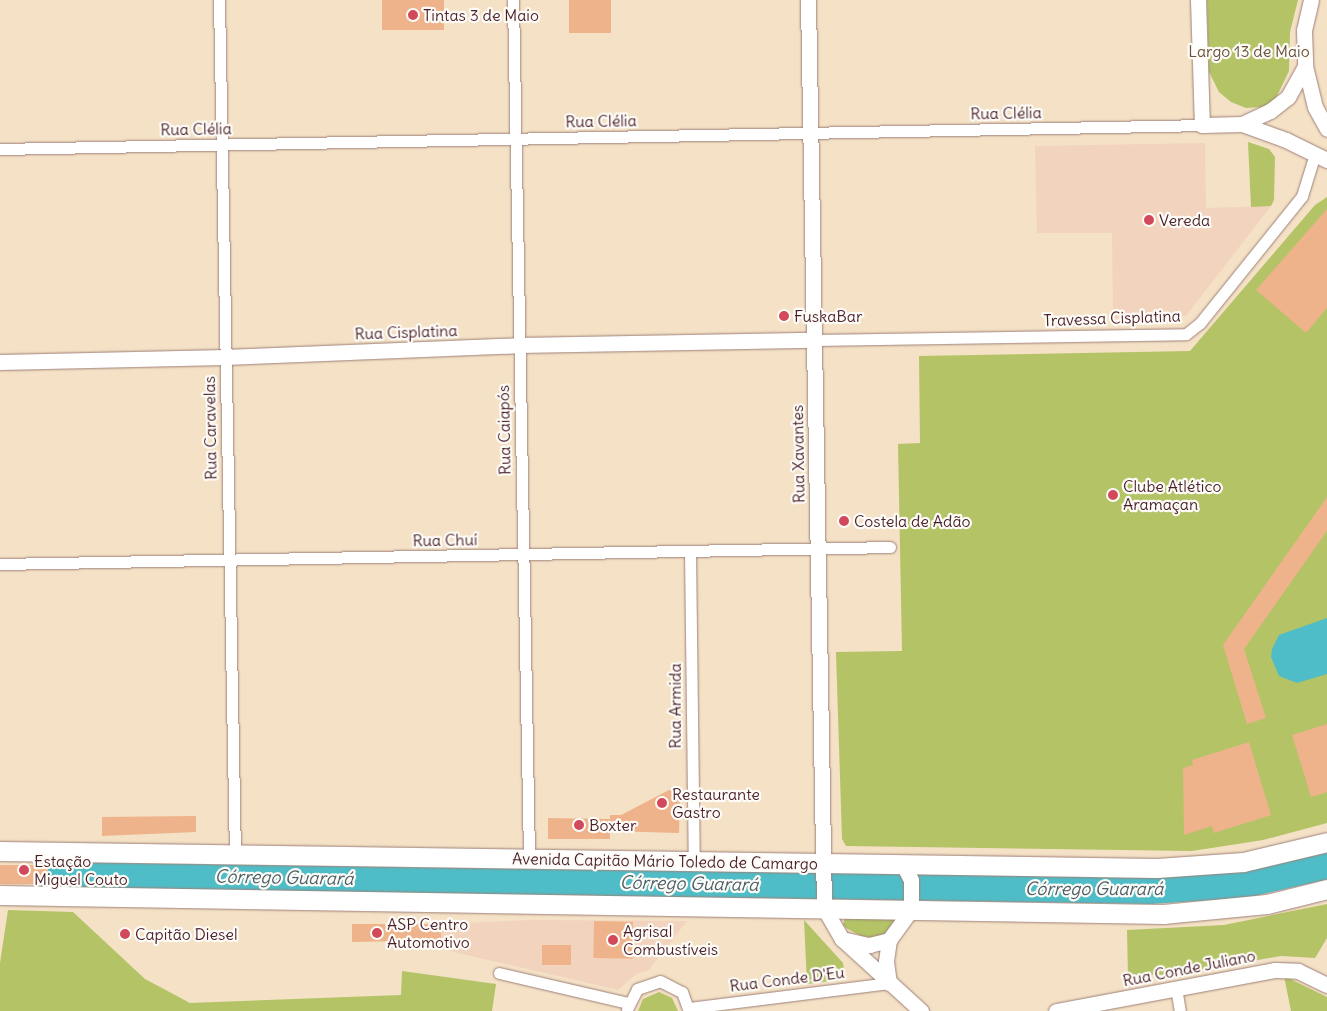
<!DOCTYPE html>
<html>
<head>
<meta charset="utf-8">
<style>
	body { margin:0 }
	#map { position:relative; width:1327px; height:1011px; overflow:hidden; background:#f4e1c6; font-family:Delius,sans-serif }
	div>[style] { position:absolute }
	.built>* { inset:0; background:#f2d4be }
	.green>* { inset:0; background:#b3c366 }
	.water>* { inset:0; background:#4fbdc7 }
	.river>* { height:26px; margin:-13px; padding:0 13px; transform-origin:13px; border-radius:13px; background:#4fbdc7 }
	.building>* { inset:0; background:#eeb38a; transform-origin:0 0 }
	.roads { filter:drop-shadow(0 0 1px #9f8078) drop-shadow(0 0 1px #9f8078) }
	.minor>* { height:11px; margin:-5.5px; padding:0 5.5px; transform-origin:5.5px; border-radius:5.5px; background:#fff }
	.tertiary>* { height:15px; margin:-7.5px; padding:0 7.5px; transform-origin:7.5px; border-radius:7.5px; background:#fff }
	.primary>* { height:19px; margin:-9.5px; padding:0 9.5px; transform-origin:9.5px; border-radius:9.5px; background:#fff }
	.dots>* { width:14px; height:14px; translate:-50% -50%; box-sizing:border-box; border:2px solid #fdfcf7; border-radius:50% }
	span { translate:-50% -50%; white-space:nowrap; text-align:center; line-height:1.15; -webkit-text-stroke:4.5px #fdfcf7; paint-order:stroke }
	.poi-label { font-size:16px; color:#4a1f2b }
	.left { translate:0 -50%; text-align:left }
	.park-label { font-size:16px; color:#6a503d }
	.street-label { font-size:16px; color:#4a1f2b }
	.water-label { font-size:18px; color:#4c5e69; font-style:italic }
</style>
</head>
<body>
<div id="map">
	<div class="built">
		<i style="clip-path:polygon(1205px 143px,1206px 208px,1271px 206px,1186px 316px,1113px 318px,1112px 233px,1037px 233px,1035px 146px)"></i>
		<i style="clip-path:polygon(531px 920px,687px 921px,649px 970px,636px 974px,618px 990px,441px 949px,441px 924px)"></i>
	</div>
	<div class="green">
		<i style="clip-path:polygon(1207px 0,1298px 0,1290px 32px,1289px 71px,1275px 100px,1262px 107px,1246px 108px,1231px 102px,1219px 92px,1209px 72px)"></i>
		<i style="clip-path:polygon(1248px 142px,1269px 149px,1275px 157px,1274px 200px,1271px 206px,1251px 207px)"></i>
		<i style="clip-path:polygon(1327px 197px,1327px 823px,1263px 840px,1192px 851px,846px 846px,842px 839px,836px 652px,902px 651px,898px 444px,920px 443px,919px 356px,1190px 351px,1315px 205px)"></i>
		<i style="clip-path:polygon(1327px 904px,1327px 938px,1315px 958px,1281px 956px,1177px 974px,1128px 976px,1127px 930px,1224px 925px)"></i>
		<i style="clip-path:polygon(8px 910px,73px 912px,145px 979px,190px 1003px,401px 995px,402px 971px,496px 984px,492px 1011px,0 1011px,0 963px)"></i>
		<i style="clip-path:polygon(845px 917px,895px 918px,896px 920px,886px 934px,875px 938px,861px 936px,846px 928px,843px 925px)"></i>
		<i style="clip-path:polygon(804px 920px,843px 963px,844px 971px,839px 980px,807px 984px)"></i>
		<i style="clip-path:polygon(1284px 976px,1327px 997px,1327px 1011px,1291px 1011px)"></i>
		<i style="clip-path:polygon(659px 992px,672px 998px,678px 1011px,638px 1011px,643px 999px)"></i>
	</div>
	<div class="water">
		<i style="clip-path:polygon(1327px 618px,1327px 674px,1297px 683px,1279px 676px,1271px 657px,1272px 649px,1279px 635px)"></i>
	</div>
	<div class="river">
		<i style="left:48px;top:875px;width:1102px;rotate:0.83deg"></i>
		<i style="left:1150px;top:891px;width:95px;rotate:-3.6deg"></i>
		<i style="left:1245px;top:885px;width:84px;rotate:-13deg"></i>
	</div>
	<div class="building">
		<i style="left:382px;top:0;width:62px;height:30px"></i>
		<i style="left:569px;top:0;width:42px;height:33px"></i>
		<i style="clip-path:polygon(1327px 209px,1327px 308px,1306px 333px,1256px 290px)"></i>
		<i style="clip-path:polygon(1327px 497px,1327px 531px,1244px 649px,1266px 718px,1247px 724px,1223px 645px)"></i>
		<i style="clip-path:polygon(1327px 724px,1327px 792px,1311px 797px,1292px 735px)"></i>
		<i style="clip-path:polygon(1249px 742px,1271px 815px,1214px 833px,1212px 826px,1184px 835px,1183px 768px,1193px 765px,1192px 760px)"></i>
		<i style="clip-path:polygon(669px 790px,680px 790px,679px 833px,610px 831px,610px 839px,548px 839px,548px 818px,610px 819px,610px 815px,621px 815px)"></i>
		<i style="clip-path:polygon(196px 816px,196px 832px,102px 836px,102px 817px)"></i>
		<i style="left:0;top:865px;width:48px;height:19px"></i>
		<i style="left:594px;top:921px;width:39px;height:37px;rotate:1deg"></i>
		<i style="clip-path:polygon(352px 924px,441px 924px,441px 949px,402px 941px,352px 942px)"></i>
		<i style="left:542px;top:945px;width:29px;height:20px"></i>
	</div>
	<div class="roads">
		<div class="minor">
			<i style="left:219px;top:0;width:855px;rotate:88.93deg"></i>
			<i style="left:513px;top:0;width:859px;rotate:88.93deg"></i>
			<i style="left:0;top:149px;width:1202px;rotate:-1.14deg"></i>
			<i style="left:814px;top:340px;width:372px;rotate:-0.9deg"></i>
			<i style="left:1186px;top:334px;width:18px;rotate:-38deg"></i>
			<i style="left:1200px;top:323px;width:163px;rotate:-51.2deg"></i>
			<i style="left:1302px;top:196px;width:44px;rotate:-72.8deg"></i>
			<i style="left:690px;top:551px;width:310px;rotate:89.3deg"></i>
			<i style="left:0;top:564px;width:890px;rotate:-1.09deg"></i>
			<i style="left:499px;top:973px;width:132px;rotate:13.1deg"></i>
			<i style="left:1176px;top:987px;width:24px;rotate:81deg"></i>
			<i style="left:689px;top:1008px;width:202px;rotate:-7.1deg"></i>
			<i style="left:627px;top:1009px;width:22px;rotate:-63deg"></i>
			<i style="left:637px;top:989px;width:24px;rotate:-19deg"></i>
			<i style="left:660px;top:981px;width:25px;rotate:27deg"></i>
			<i style="left:682px;top:992px;width:20px;rotate:70deg"></i>
		</div>
		<div class="tertiary">
			<i style="left:808px;top:0;width:908px;rotate:88.99deg"></i>
			<i style="left:824px;top:908px;width:36px;rotate:60deg"></i>
			<i style="left:842px;top:939px;width:107px;rotate:42.3deg"></i>
			<i style="left:1198px;top:0;width:125px;rotate:88.2deg"></i>
			<i style="left:1202px;top:125px;width:40px;rotate:-1.4deg"></i>
			<i style="left:1242px;top:124px;width:31px;rotate:-25deg"></i>
			<i style="left:1270px;top:111px;width:23px;rotate:-38deg"></i>
			<i style="left:1288px;top:97px;width:35px;rotate:-61deg"></i>
			<i style="left:1311px;top:0;width:31px;rotate:103deg"></i>
			<i style="left:1304px;top:30px;width:36px;rotate:88deg"></i>
			<i style="left:1305px;top:66px;width:42px;rotate:76.3deg"></i>
			<i style="left:1315px;top:107px;width:25px;rotate:61deg"></i>
			<i style="left:1242px;top:124px;width:47px;rotate:20deg"></i>
			<i style="left:1286px;top:140px;width:46px;rotate:26deg"></i>
			<i style="left:0;top:362px;width:225px;rotate:-1.3deg"></i>
			<i style="left:225px;top:357px;width:294px;rotate:-2.3deg"></i>
			<i style="left:519px;top:345px;width:295px;rotate:-1deg"></i>
			<i style="left:842px;top:939px;width:28px;rotate:13deg"></i>
			<i style="left:869px;top:945px;width:21px;rotate:-14deg"></i>
			<i style="left:889px;top:983px;width:22px;rotate:-98deg"></i>
			<i style="left:886px;top:961px;width:21px;rotate:-82deg"></i>
			<i style="left:889px;top:940px;width:37px;rotate:-54deg"></i>
			<i style="left:911px;top:910px;width:30px;rotate:-90deg"></i>
			<i style="left:911px;top:880px;width:16px;rotate:-117deg"></i>
			<i style="left:1056px;top:1011px;width:223px;rotate:-10.6deg"></i>
			<i style="left:1275px;top:970px;width:23px;rotate:2deg"></i>
			<i style="left:1298px;top:971px;width:32px;rotate:26deg"></i>
		</div>
		<div class="primary">
			<i style="left:0;top:851px;width:1157px;rotate:0.84deg"></i>
			<i style="left:1157px;top:868px;width:86px;rotate:-4deg"></i>
			<i style="left:1243px;top:862px;width:86px;rotate:-13.4deg"></i>
			<i style="left:0;top:895px;width:1163px;rotate:0.94deg"></i>
			<i style="left:1163px;top:914px;width:104px;rotate:-5.5deg"></i>
			<i style="left:1267px;top:904px;width:62px;rotate:-14deg"></i>
		</div>
	</div>
	<div class="dots">
		<i style="left:413px;top:15px;background:#d1495b"></i>
		<i style="left:1149px;top:220px;background:#d1495b"></i>
		<i style="left:784px;top:316px;background:#d1495b"></i>
		<i style="left:1113px;top:495px;background:#d1495b"></i>
		<i style="left:844px;top:521px;background:#d1495b"></i>
		<i style="left:662px;top:803px;background:#d1495b"></i>
		<i style="left:579px;top:825px;background:#d1495b"></i>
		<i style="left:24px;top:870px;background:#d1495b"></i>
		<i style="left:377px;top:933px;background:#d1495b"></i>
		<i style="left:125px;top:934px;background:#d1495b"></i>
		<i style="left:613px;top:940px;background:#d1495b"></i>
	</div>
	<div class="poi-label">
		<span class="left" style="left:423px;top:15px">Tintas 3 de Maio</span>
		<span class="left" style="left:1159px;top:220px">Vereda</span>
		<span class="left" style="left:794px;top:316px">FuskaBar</span>
		<span class="left" style="left:1123px;top:495px">Clube Atlético<br>Aramaçan</span>
		<span class="left" style="left:854px;top:521px">Costela de Adão</span>
		<span class="left" style="left:672px;top:803px">Restaurante<br>Gastro</span>
		<span class="left" style="left:589px;top:825px">Boxter</span>
		<span class="left" style="left:34px;top:870px">Estação<br>Miguel Couto</span>
		<span class="left" style="left:387px;top:933px">ASP Centro<br>Automotivo</span>
		<span class="left" style="left:623px;top:940px">Agrisal<br>Combustíveis</span>
		<span class="left" style="left:135px;top:934px">Capitão Diesel</span>
	</div>
	<div class="park-label">
		<span style="left:1249px;top:51px">Largo 13 de Maio</span>
	</div>
	<div class="street-label">
		<span style="left:1006px;top:113px;rotate:-1deg">Rua Clélia</span>
		<span style="left:601px;top:121px;rotate:-1deg">Rua Clélia</span>
		<span style="left:196px;top:129px;rotate:-1deg">Rua Clélia</span>
		<span style="left:1112px;top:318px;rotate:-2deg">Travessa Cisplatina</span>
		<span style="left:406px;top:332px;rotate:-2deg">Rua Cisplatina</span>
		<span style="left:210px;top:428px;rotate:-91deg">Rua Caravelas</span>
		<span style="left:504px;top:430px;rotate:-91deg">Rua Caiapós</span>
		<span style="left:798px;top:454px;rotate:-91deg">Rua Xavantes</span>
		<span style="left:445px;top:540px;rotate:-1deg">Rua Chuí</span>
		<span style="left:675px;top:706px;rotate:-90deg">Rua Armida</span>
		<span style="left:665px;top:861px;rotate:1deg">Avenida Capitão Mário Toledo de Camargo</span>
		<span style="left:1189px;top:968px;rotate:-11deg">Rua Conde Juliano</span>
		<span style="left:787px;top:979px;rotate:-7deg">Rua Conde D'Eu</span>
	</div>
	<div class="water-label">
		<span style="left:284px;top:878px;rotate:1deg">Córrego Guarará</span>
		<span style="left:689px;top:884px;rotate:1deg">Córrego Guarará</span>
		<span style="left:1094px;top:889px">Córrego Guarará</span>
	</div>
</div>
</body>
</html>
